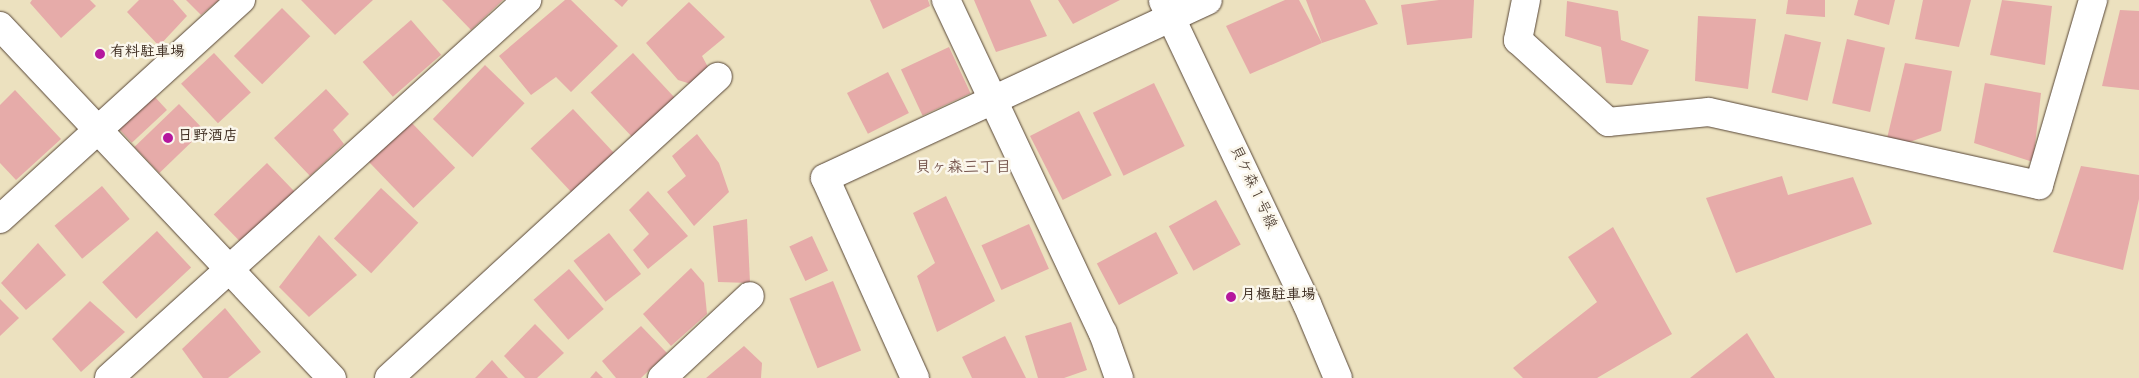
<!DOCTYPE html>
<html>
<head>
<meta charset="utf-8">
<style>
	body { margin:0 }
	#map { position:relative; width:2139px; height:378px; overflow:hidden; background:#ece1bf; font-family:Dekko,"Klee One",sans-serif }
	div>[style] { position:absolute }
	.building>* { inset:0; background:#e6aba9; transform-origin:0 0 }
	.roads { filter:drop-shadow(0 0 1px #564536) drop-shadow(0 0 1px #564536) }
	.minor>* { height:28px; margin:-14px; padding:0 14px; transform-origin:14px; border-radius:14px; background:#fff }
	.dots>* { width:14px; height:14px; translate:-50% -50%; box-sizing:border-box; border:2px solid #fbf7ec; border-radius:50% }
	span { translate:-50% -50%; white-space:nowrap; text-align:center; line-height:1.15; -webkit-text-stroke:5px #fbf7ec; paint-order:stroke }
	.poi-label { font-size:15px; color:#3b2a1e; font-weight:700 }
	.left { translate:0 -50%; text-align:left }
	.street-label { font-size:15px; color:#3b2a1e }
	.neighbourhood-label { font-size:16px; color:#77574f; font-weight:700 }
</style>
</head>
<body>
<div id="map">
	<div class="building">
		<i style="clip-path:polygon(32px 0,90px 0,96px 6px,61px 38px,30px 3px)"></i>
		<i style="clip-path:polygon(139px 0,173px 0,187px 16px,159px 46px,127px 12px)"></i>
		<i style="clip-path:polygon(186px 0,219px 0,201px 15px)"></i>
		<i style="clip-path:polygon(301px 0,373px 0,335px 35px)"></i>
		<i style="clip-path:polygon(442px 0,503px 0,471px 30px)"></i>
		<i style="clip-path:polygon(565px 0,571px 0,618px 46px,571px 92px,556px 77px,531px 95px,499px 56px)"></i>
		<i style="clip-path:polygon(614px 0,628px 0,622px 7px)"></i>
		<i style="clip-path:polygon(870px 0,928px 0,930px 6px,883px 29px)"></i>
		<i style="clip-path:polygon(974px 0,1030px 0,1047px 36px,996px 52px)"></i>
		<i style="clip-path:polygon(1058px 0,1120px 0,1073px 24px)"></i>
		<i style="clip-path:polygon(1285px 0,1299px 0,1322px 43px,1250px 74px,1226px 26px)"></i>
		<i style="clip-path:polygon(1306px 0,1365px 0,1378px 24px,1322px 43px)"></i>
		<i style="clip-path:polygon(1439px 0,1474px 0,1472px 38px,1407px 45px,1401px 5px)"></i>
		<i style="clip-path:polygon(1788px 0,1825px 0,1825px 17px,1786px 14px)"></i>
		<i style="clip-path:polygon(1858px 0,1895px 0,1889px 25px,1854px 15px)"></i>
		<i style="clip-path:polygon(1923px 0,1971px 0,1959px 47px,1915px 39px)"></i>
		<i style="clip-path:polygon(2002px 0,2052px 6px,2045px 65px,1990px 55px)"></i>
		<i style="clip-path:polygon(1567px 1px,1618px 11px,1621px 40px,1649px 50px,1632px 85px,1606px 83px,1601px 47px,1565px 36px)"></i>
		<i style="clip-path:polygon(689px 2px,725px 37px,702px 56px,709px 69px,694px 85px,678px 80px,646px 43px)"></i>
		<i style="left:282px;top:8px;width:40px;height:68px;rotate:45deg"></i>
		<i style="clip-path:polygon(2120px 10px,2139px 11px,2139px 90px,2102px 86px)"></i>
		<i style="clip-path:polygon(1698px 16px,1756px 19px,1748px 89px,1695px 81px)"></i>
		<i style="left:411px;top:20px;width:46px;height:64px;rotate:49deg"></i>
		<i style="left:1785px;top:34px;width:37px;height:60px;rotate:13deg"></i>
		<i style="left:1847px;top:39px;width:39px;height:66px;rotate:13deg"></i>
		<i style="left:949px;top:47px;width:51px;height:53px;rotate:65deg"></i>
		<i style="left:214px;top:53px;width:54px;height:45px;rotate:47deg"></i>
		<i style="left:633px;top:53px;width:66px;height:58px;rotate:47deg"></i>
		<i style="clip-path:polygon(1905px 63px,1952px 71px,1941px 131px,1884px 151px)"></i>
		<i style="left:485px;top:65px;width:55px;height:75px;rotate:44deg"></i>
		<i style="left:888px;top:72px;width:46px;height:46px;rotate:63deg"></i>
		<i style="left:1154px;top:83px;width:70px;height:68px;rotate:64deg"></i>
		<i style="clip-path:polygon(1985px 83px,2041px 93px,2033px 162px,1974px 143px)"></i>
		<i style="clip-path:polygon(326px 89px,349px 114px,333px 130px,344px 144px,310px 176px,274px 138px)"></i>
		<i style="clip-path:polygon(15px 90px,61px 139px,16px 180px,0 163px,0 105px)"></i>
		<i style="left:154px;top:96px;width:19px;height:48px;rotate:47deg"></i>
		<i style="left:179px;top:104px;width:36px;height:62px;rotate:46deg"></i>
		<i style="left:573px;top:109px;width:66px;height:58px;rotate:47deg"></i>
		<i style="left:1079px;top:111px;width:72px;height:55px;rotate:63deg"></i>
		<i style="left:410px;top:121px;width:65px;height:58px;rotate:46deg"></i>
		<i style="clip-path:polygon(697px 134px,719px 163px,729px 192px,694px 226px,667px 192px,686px 176px,672px 156px)"></i>
		<i style="left:267px;top:163px;width:43px;height:74px;rotate:46deg"></i>
		<i style="clip-path:polygon(2081px 166px,2139px 175px,2139px 199px,2123px 270px,2053px 252px)"></i>
		<i style="clip-path:polygon(1782px 176px,1788px 195px,1853px 177px,1872px 224px,1736px 273px,1706px 198px)"></i>
		<i style="left:102px;top:186px;width:43px;height:62px;rotate:50deg"></i>
		<i style="left:381px;top:188px;width:51px;height:69px;rotate:43deg"></i>
		<i style="clip-path:polygon(648px 191px,688px 236px,648px 269px,633px 250px,649px 234px,629px 210px)"></i>
		<i style="clip-path:polygon(946px 196px,995px 301px,937px 332px,917px 276px,935px 263px,913px 213px)"></i>
		<i style="left:1216px;top:200px;width:51px;height:54px;rotate:61deg"></i>
		<i style="clip-path:polygon(747px 219px,750px 283px,718px 282px,713px 226px)"></i>
		<i style="left:1029px;top:224px;width:49px;height:52px;rotate:66deg"></i>
		<i style="clip-path:polygon(1613px 227px,1672px 334px,1597px 378px,1523px 378px,1513px 368px,1597px 302px,1568px 257px)"></i>
		<i style="left:157px;top:231px;width:50px;height:75px;rotate:47deg"></i>
		<i style="left:1156px;top:232px;width:47px;height:67px;rotate:62deg"></i>
		<i style="left:609px;top:233px;width:52px;height:45px;rotate:52deg"></i>
		<i style="clip-path:polygon(319px 235px,357px 275px,309px 317px,279px 287px)"></i>
		<i style="left:812px;top:236px;width:38px;height:25px;rotate:65deg"></i>
		<i style="clip-path:polygon(38px 243px,66px 275px,26px 310px,1px 283px)"></i>
		<i style="clip-path:polygon(691px 268px,704px 283px,707px 314px,671px 346px,643px 314px)"></i>
		<i style="left:569px;top:269px;width:53px;height:47px;rotate:49deg"></i>
		<i style="left:833px;top:281px;width:75px;height:47px;rotate:68deg"></i>
		<i style="clip-path:polygon(0 299px,19px 318px,0 336px)"></i>
		<i style="clip-path:polygon(90px 301px,125px 332px,81px 372px,52px 339px)"></i>
		<i style="clip-path:polygon(225px 308px,261px 352px,228px 378px,203px 378px,182px 349px)"></i>
		<i style="clip-path:polygon(1071px 322px,1087px 370px,1064px 378px,1038px 378px,1025px 336px)"></i>
		<i style="clip-path:polygon(535px 324px,564px 353px,537px 378px,525px 378px,504px 356px)"></i>
		<i style="clip-path:polygon(641px 326px,667px 353px,641px 378px,616px 378px,602px 361px)"></i>
		<i style="clip-path:polygon(1747px 333px,1775px 378px,1690px 378px)"></i>
		<i style="clip-path:polygon(1005px 336px,1026px 378px,972px 378px,962px 357px)"></i>
		<i style="clip-path:polygon(744px 346px,762px 363px,761px 378px,706px 378px)"></i>
		<i style="clip-path:polygon(492px 360px,508px 378px,475px 378px)"></i>
		<i style="clip-path:polygon(596px 371px,603px 378px,590px 378px)"></i>
	</div>
	<div class="roads">
		<div class="minor">
			<i style="left:946px;top:0;width:368px;rotate:64.8deg"></i>
			<i style="left:1103px;top:333px;width:48px;rotate:70.4deg"></i>
			<i style="left:1526px;top:0;width:41px;rotate:101.3deg"></i>
			<i style="left:1518px;top:40px;width:122px;rotate:42.3deg"></i>
			<i style="left:1608px;top:122px;width:101px;rotate:-5.7deg"></i>
			<i style="left:1709px;top:112px;width:338px;rotate:12.5deg"></i>
			<i style="left:2039px;top:185px;width:193px;rotate:-73.7deg"></i>
			<i style="left:1163px;top:1px;width:335px;rotate:64.6deg"></i>
			<i style="left:1307px;top:304px;width:80px;rotate:67.3deg"></i>
			<i style="left:0;top:26px;width:484px;rotate:46.7deg"></i>
			<i style="left:0;top:219px;width:326px;rotate:-42.3deg"></i>
			<i style="left:109px;top:378px;width:564px;rotate:-42.12deg"></i>
			<i style="left:389px;top:378px;width:446px;rotate:-42.5deg"></i>
			<i style="left:662px;top:378px;width:120px;rotate:-43deg"></i>
			<i style="left:915px;top:378px;width:219px;rotate:-114.2deg"></i>
			<i style="left:825px;top:178px;width:422px;rotate:-24.9deg"></i>
		</div>
	</div>
	<div class="dots">
		<i style="left:100px;top:54px;background:#b5179e"></i>
		<i style="left:168px;top:138px;background:#b5179e"></i>
		<i style="left:1231px;top:297px;background:#b5179e"></i>
	</div>
	<div class="poi-label">
		<span class="left" style="left:110px;top:54px">有料駐車場</span>
		<span class="left" style="left:178px;top:138px">日野酒店</span>
		<span class="left" style="left:1241px;top:297px">月極駐車場</span>
	</div>
	<div class="street-label">
		<span style="left:1252px;top:188px;rotate:65deg">貝ケ森１号線</span>
	</div>
	<div class="neighbourhood-label">
		<span style="left:963px;top:169px">貝ヶ森三丁目</span>
	</div>
</div>
</body>
</html>
